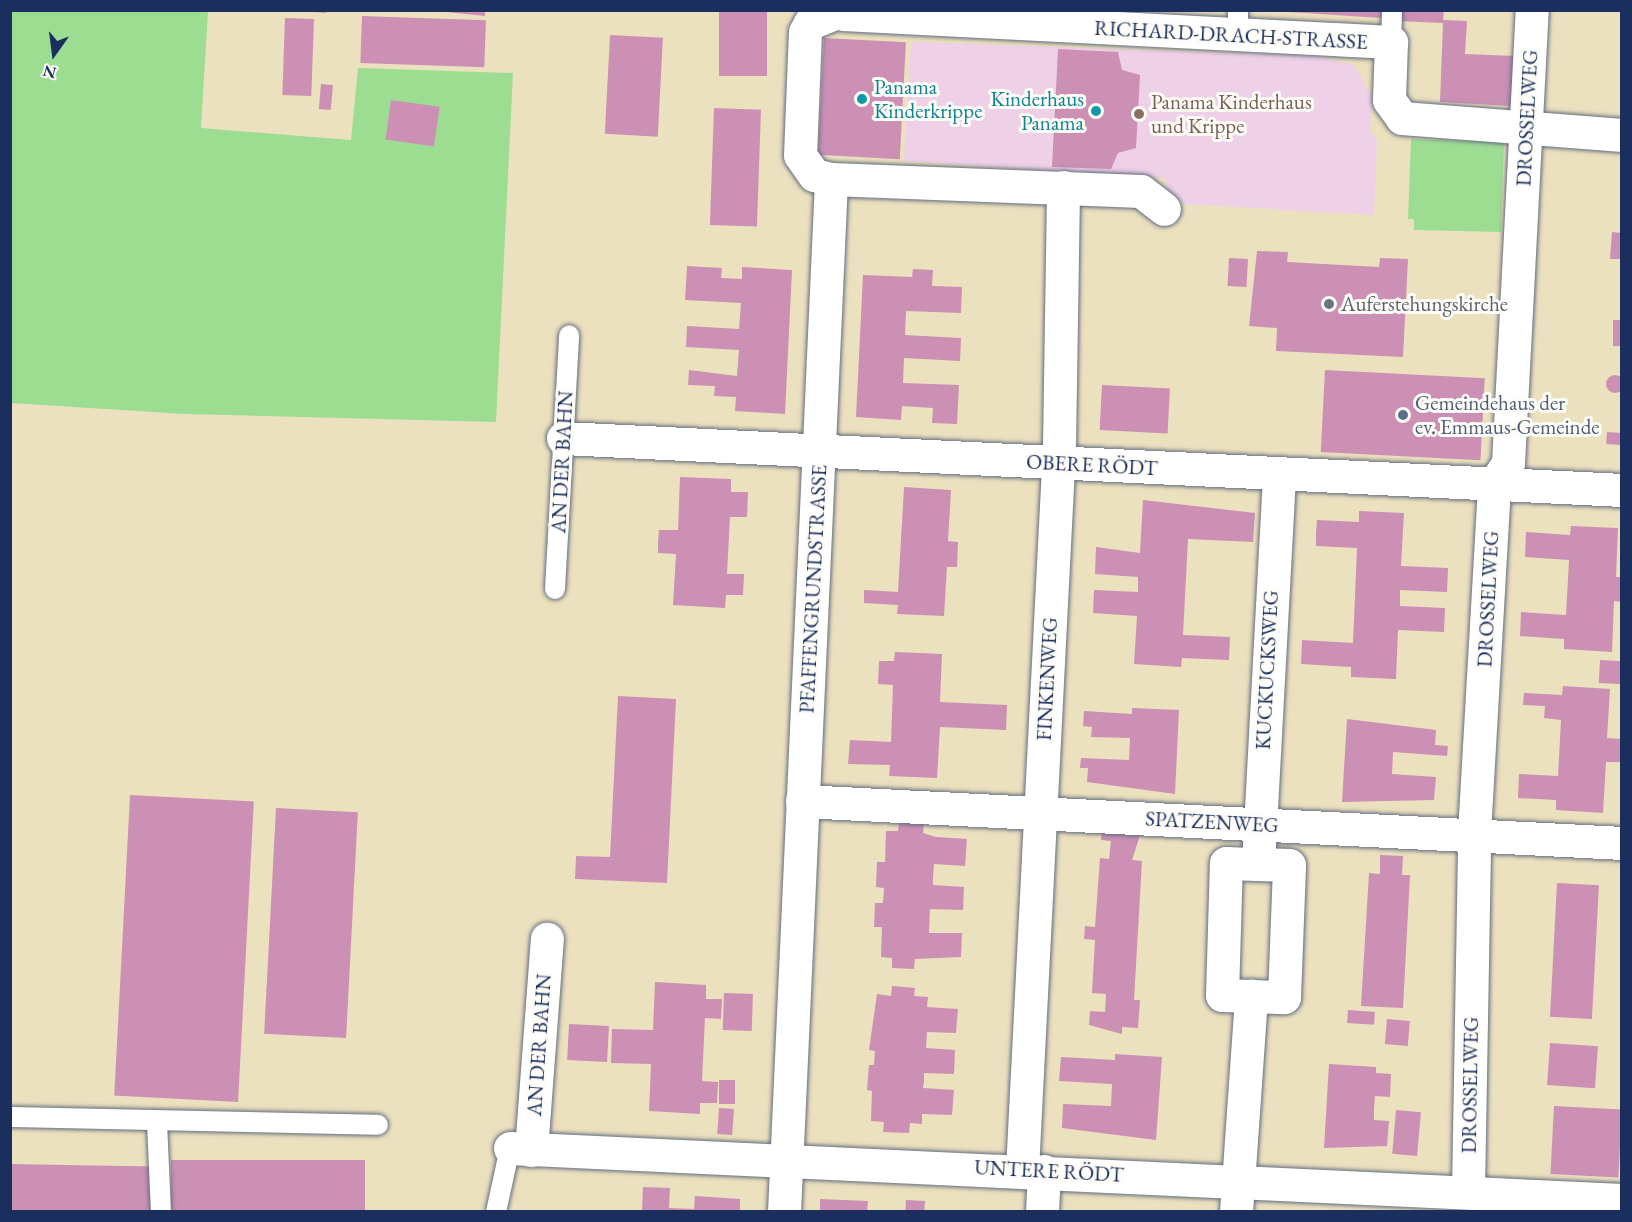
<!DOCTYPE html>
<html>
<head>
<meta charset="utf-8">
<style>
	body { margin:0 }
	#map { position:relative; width:1632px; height:1222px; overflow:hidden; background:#ece1be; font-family:"EB Garamond",serif }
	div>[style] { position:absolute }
	.built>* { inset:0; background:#eed0e7 }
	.green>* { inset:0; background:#9ddd92 }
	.building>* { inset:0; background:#cb90b4; transform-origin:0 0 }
	.round { border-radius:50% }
	.roads { filter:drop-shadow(0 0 2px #646d80) drop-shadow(0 0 2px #646d80) }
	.lane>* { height:20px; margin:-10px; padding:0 10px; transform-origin:10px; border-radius:10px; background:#fff }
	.street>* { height:33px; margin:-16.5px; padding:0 16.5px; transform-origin:16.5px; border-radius:16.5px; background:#fff }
	.dots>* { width:16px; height:16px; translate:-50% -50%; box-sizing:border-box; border:3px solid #fdfcf7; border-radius:50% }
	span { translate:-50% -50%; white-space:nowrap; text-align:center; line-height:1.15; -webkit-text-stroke:6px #fdfcf7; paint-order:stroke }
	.street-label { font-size:21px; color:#1b2f5e }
	.culture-label { font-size:21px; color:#0d838f }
	.left { translate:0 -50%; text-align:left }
	.right { translate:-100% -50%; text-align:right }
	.education-label { font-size:21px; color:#785e54 }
	.worship-label { font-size:21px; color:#5b616d }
	.service-label { font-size:21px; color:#4e5e75 }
	.frame { position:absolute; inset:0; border:12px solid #1b2f5e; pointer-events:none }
	.north { position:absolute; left:24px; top:24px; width:60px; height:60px; -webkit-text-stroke:4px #fdfcf7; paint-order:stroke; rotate:194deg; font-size:16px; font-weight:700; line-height:24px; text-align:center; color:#1b2f5e }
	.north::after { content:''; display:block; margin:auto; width:21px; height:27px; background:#1b2f5e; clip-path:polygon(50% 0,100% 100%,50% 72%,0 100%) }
</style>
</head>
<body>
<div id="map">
	<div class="built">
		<i style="clip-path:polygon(911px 42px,1315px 56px,1354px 65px,1372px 97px,1370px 131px,1377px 140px,1374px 215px,1167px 203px,1166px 178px,904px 161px)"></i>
	</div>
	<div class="green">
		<i style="clip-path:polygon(10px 11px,208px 11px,201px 128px,351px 140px,358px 68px,513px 73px,496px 422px,184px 414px,11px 403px)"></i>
		<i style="clip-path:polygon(1411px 139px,1504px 142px,1501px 232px,1414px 230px,1414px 219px,1408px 219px)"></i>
	</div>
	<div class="building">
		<i style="clip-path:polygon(292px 10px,326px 10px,326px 13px)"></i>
		<i style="clip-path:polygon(427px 10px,485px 10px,485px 16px)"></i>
		<i style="left:719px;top:10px;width:48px;height:66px"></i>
		<i style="clip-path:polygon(1257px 10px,1381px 10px,1381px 18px)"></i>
		<i style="clip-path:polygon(1396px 10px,1444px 10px,1443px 20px,1467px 21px,1465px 54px,1515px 56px,1513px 106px,1440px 102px,1443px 23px,1396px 21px)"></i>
		<i style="left:362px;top:16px;width:124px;height:47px;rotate:2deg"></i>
		<i style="left:285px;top:18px;width:29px;height:77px;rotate:2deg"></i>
		<i style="left:610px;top:35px;width:53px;height:99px;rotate:3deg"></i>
		<i style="left:824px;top:38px;width:82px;height:117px;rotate:3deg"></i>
		<i style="clip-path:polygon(1058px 49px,1118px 52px,1122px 70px,1140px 75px,1136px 148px,1118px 153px,1111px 169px,1052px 167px)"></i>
		<i style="left:321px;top:84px;width:12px;height:25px;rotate:5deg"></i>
		<i style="left:391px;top:100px;width:49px;height:40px;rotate:8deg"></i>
		<i style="left:714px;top:108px;width:47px;height:117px;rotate:2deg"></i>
		<i style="clip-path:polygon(1612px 232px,1622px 233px,1622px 259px,1610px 259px)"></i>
		<i style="clip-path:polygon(1257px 251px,1288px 252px,1287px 262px,1379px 267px,1380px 258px,1408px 259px,1403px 357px,1276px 351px,1277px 328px,1249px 326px)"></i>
		<i style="left:1229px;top:258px;width:19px;height:28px;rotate:3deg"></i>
		<i style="clip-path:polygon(687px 266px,722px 268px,721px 278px,742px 279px,742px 267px,792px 270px,785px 414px,735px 411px,736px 397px,714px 396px,715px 386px,688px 385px,689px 370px,737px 376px,739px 350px,686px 347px,687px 326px,739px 329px,741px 303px,685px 300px)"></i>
		<i style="clip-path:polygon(913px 269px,933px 270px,932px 286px,962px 287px,961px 313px,906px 311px,905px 335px,961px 338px,960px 361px,904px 358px,903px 383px,959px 385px,957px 424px,932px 423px,933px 408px,902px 406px,901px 420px,856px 417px,863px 275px,912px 277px)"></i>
		<i style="left:1613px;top:320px;width:9px;height:26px"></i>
		<i style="left:1325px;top:370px;width:160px;height:82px;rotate:3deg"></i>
		<i class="round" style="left:1606px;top:375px;width:18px;height:18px"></i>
		<i style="left:1102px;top:385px;width:68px;height:45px;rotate:3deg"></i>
		<i style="left:1607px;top:432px;width:15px;height:12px;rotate:4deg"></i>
		<i style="clip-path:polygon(680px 477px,731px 479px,731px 492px,748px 492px,747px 517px,730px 517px,727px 574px,744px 574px,743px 595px,726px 595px,725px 608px,673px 605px,676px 554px,658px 553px,658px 542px,659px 530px,678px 530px)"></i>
		<i style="clip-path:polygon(904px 487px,951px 490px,948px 541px,958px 542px,957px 567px,947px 567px,944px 616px,897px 614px,898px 605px,864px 603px,864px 590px,898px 592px)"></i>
		<i style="clip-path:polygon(1143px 500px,1255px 513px,1253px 542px,1188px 539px,1183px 635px,1230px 637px,1229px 660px,1182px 658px,1181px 667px,1134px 664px,1137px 616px,1093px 613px,1094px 590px,1138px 592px,1138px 577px,1095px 574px,1096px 547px,1140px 553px)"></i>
		<i style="clip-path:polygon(1359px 511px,1404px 513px,1401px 566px,1448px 568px,1447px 592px,1400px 590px,1400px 606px,1445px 608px,1444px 632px,1398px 630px,1396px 679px,1351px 677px,1351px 667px,1301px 664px,1302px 640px,1353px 643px,1357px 548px,1316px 546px,1316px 533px,1317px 520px,1359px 522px)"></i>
		<i style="clip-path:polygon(1571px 526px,1618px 528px,1616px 577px,1622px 577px,1622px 602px,1614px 601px,1612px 652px,1564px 649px,1564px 639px,1520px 636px,1521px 612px,1566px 615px,1569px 560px,1525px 557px,1526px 532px,1570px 535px)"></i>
		<i style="clip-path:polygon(895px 652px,942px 654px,940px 702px,1007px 705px,1006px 730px,940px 727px,937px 778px,889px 776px,890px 765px,848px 764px,850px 740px,891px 742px,893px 685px,878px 684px,879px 661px,894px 661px)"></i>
		<i style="left:1600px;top:660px;width:22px;height:23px;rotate:3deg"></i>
		<i style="clip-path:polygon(1563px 686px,1610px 689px,1607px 738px,1622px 739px,1622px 762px,1606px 762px,1603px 813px,1556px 810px,1556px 800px,1518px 798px,1519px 774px,1558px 776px,1561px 720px,1544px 718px,1545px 706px,1523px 705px,1524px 693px,1562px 695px)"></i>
		<i style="clip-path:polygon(618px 696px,676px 699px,667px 883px,575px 879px,576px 856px,610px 857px)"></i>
		<i style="clip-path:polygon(1132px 708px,1179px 710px,1175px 794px,1087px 782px,1088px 768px,1080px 768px,1081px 758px,1129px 760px,1130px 738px,1091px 737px,1092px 727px,1083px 726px,1084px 711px,1132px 714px)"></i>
		<i style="clip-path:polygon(1347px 719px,1436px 730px,1435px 745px,1448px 746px,1447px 756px,1393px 752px,1392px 774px,1436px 777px,1434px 800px,1342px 802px)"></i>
		<i style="left:130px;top:795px;width:124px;height:301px;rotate:3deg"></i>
		<i style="left:276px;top:808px;width:82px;height:226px;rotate:3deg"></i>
		<i style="clip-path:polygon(899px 822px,924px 824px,923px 833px,936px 837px,967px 839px,965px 866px,934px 864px,933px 877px,933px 885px,964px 887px,963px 910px,930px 909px,929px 933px,962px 933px,961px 957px,915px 959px,914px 969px,892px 968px,892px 958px,881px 957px,882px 927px,874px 927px,875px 903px,883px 903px,884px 888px,876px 887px,877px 862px,885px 862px,886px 831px,898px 831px)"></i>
		<i style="clip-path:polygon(1102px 827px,1142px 829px,1132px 860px,1142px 861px,1134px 1000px,1140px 1000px,1138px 1028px,1122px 1027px,1122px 1034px,1089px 1025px,1090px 1011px,1105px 1012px,1106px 994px,1092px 993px,1095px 940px,1084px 939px,1085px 926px,1095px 927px,1100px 858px,1109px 859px,1111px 841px,1101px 840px)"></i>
		<i style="clip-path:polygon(1380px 855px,1403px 856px,1402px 875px,1410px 875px,1403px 1008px,1361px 1006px,1369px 873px,1380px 874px)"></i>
		<i style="left:1557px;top:883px;width:42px;height:134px;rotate:3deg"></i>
		<i style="clip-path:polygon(655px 982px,706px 985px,706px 999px,722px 999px,721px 1019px,705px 1018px,702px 1081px,718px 1082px,717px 1103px,700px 1103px,700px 1114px,649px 1111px,651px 1064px,611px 1063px,612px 1029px,653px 1030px)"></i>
		<i style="clip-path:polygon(892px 986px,915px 988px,914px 996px,928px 997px,927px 1007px,958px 1009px,956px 1033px,927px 1032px,926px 1048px,955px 1050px,954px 1074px,924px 1073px,924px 1081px,923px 1088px,954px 1090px,952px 1115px,922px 1114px,922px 1124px,910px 1123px,909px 1133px,883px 1132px,884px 1122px,871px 1121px,872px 1091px,867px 1090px,869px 1065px,874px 1065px,875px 1051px,869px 1050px,877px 994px,891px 996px)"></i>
		<i style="left:724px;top:993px;width:29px;height:37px;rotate:2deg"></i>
		<i style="left:1348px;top:1010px;width:27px;height:13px;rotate:4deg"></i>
		<i style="left:1387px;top:1019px;width:23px;height:25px;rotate:5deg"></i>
		<i style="left:569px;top:1024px;width:40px;height:36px;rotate:3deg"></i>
		<i style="left:1550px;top:1043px;width:48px;height:42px;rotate:4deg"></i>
		<i style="clip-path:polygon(1115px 1054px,1162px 1057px,1156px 1140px,1062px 1128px,1063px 1104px,1111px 1106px,1112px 1084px,1059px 1081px,1061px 1057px,1115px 1060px)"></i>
		<i style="clip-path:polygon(1329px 1064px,1376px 1067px,1376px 1073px,1391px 1074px,1390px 1097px,1375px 1096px,1374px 1108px,1374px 1120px,1389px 1121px,1387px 1146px,1324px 1148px)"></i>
		<i style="left:719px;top:1080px;width:16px;height:24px"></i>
		<i style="left:1554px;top:1106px;width:68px;height:68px;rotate:3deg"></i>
		<i style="left:719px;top:1108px;width:15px;height:26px;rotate:4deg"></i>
		<i style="left:1396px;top:1110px;width:25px;height:44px;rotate:5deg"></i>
		<i style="left:171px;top:1160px;width:194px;height:52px"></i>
		<i style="left:10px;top:1164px;width:142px;height:48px;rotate:1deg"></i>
		<i style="clip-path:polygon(643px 1187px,670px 1188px,669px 1208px,694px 1209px,695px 1196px,740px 1199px,740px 1212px,642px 1212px)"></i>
		<i style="clip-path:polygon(820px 1199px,868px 1201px,867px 1212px,820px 1212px)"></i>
		<i style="left:906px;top:1200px;width:19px;height:12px;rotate:3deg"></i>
	</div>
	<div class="roads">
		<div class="lane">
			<i style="left:1238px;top:35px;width:25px;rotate:-90deg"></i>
			<i style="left:1391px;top:42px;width:32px;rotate:-88deg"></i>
			<i style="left:555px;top:589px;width:254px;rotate:-86.8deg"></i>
			<i style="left:10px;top:1117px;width:368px;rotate:1.2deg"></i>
			<i style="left:157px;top:1122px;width:90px;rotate:87.5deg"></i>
			<i style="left:496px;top:1212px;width:66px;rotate:-77.7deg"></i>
		</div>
		<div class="street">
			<i style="left:843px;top:14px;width:549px;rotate:2.92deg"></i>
			<i style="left:1391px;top:42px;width:58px;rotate:92deg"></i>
			<i style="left:1389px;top:100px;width:22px;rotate:54deg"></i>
			<i style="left:1402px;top:118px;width:221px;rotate:4.4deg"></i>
			<i style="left:831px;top:179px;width:310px;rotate:2.2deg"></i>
			<i style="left:1141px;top:191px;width:29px;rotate:38deg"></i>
			<i style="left:563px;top:438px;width:1060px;rotate:2.81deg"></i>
			<i style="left:802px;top:801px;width:821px;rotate:2.93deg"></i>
			<i style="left:1251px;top:996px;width:29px;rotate:-178deg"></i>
			<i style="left:1222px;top:995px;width:132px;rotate:-88.3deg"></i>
			<i style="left:1226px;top:863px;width:32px;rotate:2deg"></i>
			<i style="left:510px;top:1148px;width:1113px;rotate:2.68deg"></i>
			<i style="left:531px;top:1150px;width:212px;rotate:-85.7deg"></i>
			<i style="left:1022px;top:1170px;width:725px;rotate:-87.07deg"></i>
			<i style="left:1059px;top:446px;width:259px;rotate:-89.1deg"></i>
			<i style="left:1468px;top:1192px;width:359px;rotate:-89deg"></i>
			<i style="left:1474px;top:833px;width:350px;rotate:-86.7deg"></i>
			<i style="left:1494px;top:484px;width:25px;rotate:-56deg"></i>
			<i style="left:1508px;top:463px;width:454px;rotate:-87deg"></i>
			<i style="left:784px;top:1212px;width:1034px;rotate:-87.39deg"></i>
			<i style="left:831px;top:179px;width:17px;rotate:-167deg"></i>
			<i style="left:814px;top:175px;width:24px;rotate:-125deg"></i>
			<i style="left:800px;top:155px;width:123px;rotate:-87.7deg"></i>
			<i style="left:805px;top:32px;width:10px;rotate:-61deg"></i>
			<i style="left:810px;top:23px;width:35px;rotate:-22deg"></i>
			<i style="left:1042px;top:1212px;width:41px;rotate:-87.2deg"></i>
			<i style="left:1236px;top:1212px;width:217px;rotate:-86deg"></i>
			<i style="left:1251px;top:996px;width:33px;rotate:2deg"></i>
			<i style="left:1284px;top:997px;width:132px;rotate:-87.8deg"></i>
			<i style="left:1289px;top:865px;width:31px;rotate:-178deg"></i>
			<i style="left:1258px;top:864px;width:390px;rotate:-86.9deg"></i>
		</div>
	</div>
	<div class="dots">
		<i style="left:862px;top:99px;background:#0f9aa8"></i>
		<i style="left:1096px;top:111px;background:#0f9aa8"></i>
		<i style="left:1139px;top:114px;background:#8d6e63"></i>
		<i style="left:1329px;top:304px;background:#6b7280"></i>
		<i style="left:1403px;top:415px;background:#5c6f8a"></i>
	</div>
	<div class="street-label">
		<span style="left:1231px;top:35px;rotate:3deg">RICHARD-DRACH-STRASSE</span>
		<span style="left:1527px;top:118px;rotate:-87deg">DROSSELWEG</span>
		<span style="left:562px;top:462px;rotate:-87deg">AN DER BAHN</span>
		<span style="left:1092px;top:465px;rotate:3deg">OBERE RÖDT</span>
		<span style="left:813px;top:589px;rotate:-87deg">PFAFFENGRUNDSTRASSE</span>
		<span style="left:1488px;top:599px;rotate:-87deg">DROSSELWEG</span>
		<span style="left:1267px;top:670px;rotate:-87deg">KUCKUCKSWEG</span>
		<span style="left:1047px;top:679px;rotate:-87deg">FINKENWEG</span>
		<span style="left:1212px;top:822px;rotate:3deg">SPATZENWEG</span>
		<span style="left:539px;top:1045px;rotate:-86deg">AN DER BAHN</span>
		<span style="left:1470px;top:1085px;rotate:-89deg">DROSSELWEG</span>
		<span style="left:1049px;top:1171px;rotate:3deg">UNTERE RÖDT</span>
	</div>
	<div class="culture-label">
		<span class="left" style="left:874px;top:99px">Panama<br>Kinderkrippe</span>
		<span class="right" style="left:1084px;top:111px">Kinderhaus<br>Panama</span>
	</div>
	<div class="education-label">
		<span class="left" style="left:1151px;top:114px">Panama Kinderhaus<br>und Krippe</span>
	</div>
	<div class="worship-label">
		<span class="left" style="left:1341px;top:304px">Auferstehungskirche</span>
	</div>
	<div class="service-label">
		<span class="left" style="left:1415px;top:415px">Gemeindehaus der<br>ev. Emmaus-Gemeinde</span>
	</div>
	<div class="frame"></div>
	<div class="north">N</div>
</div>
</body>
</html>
